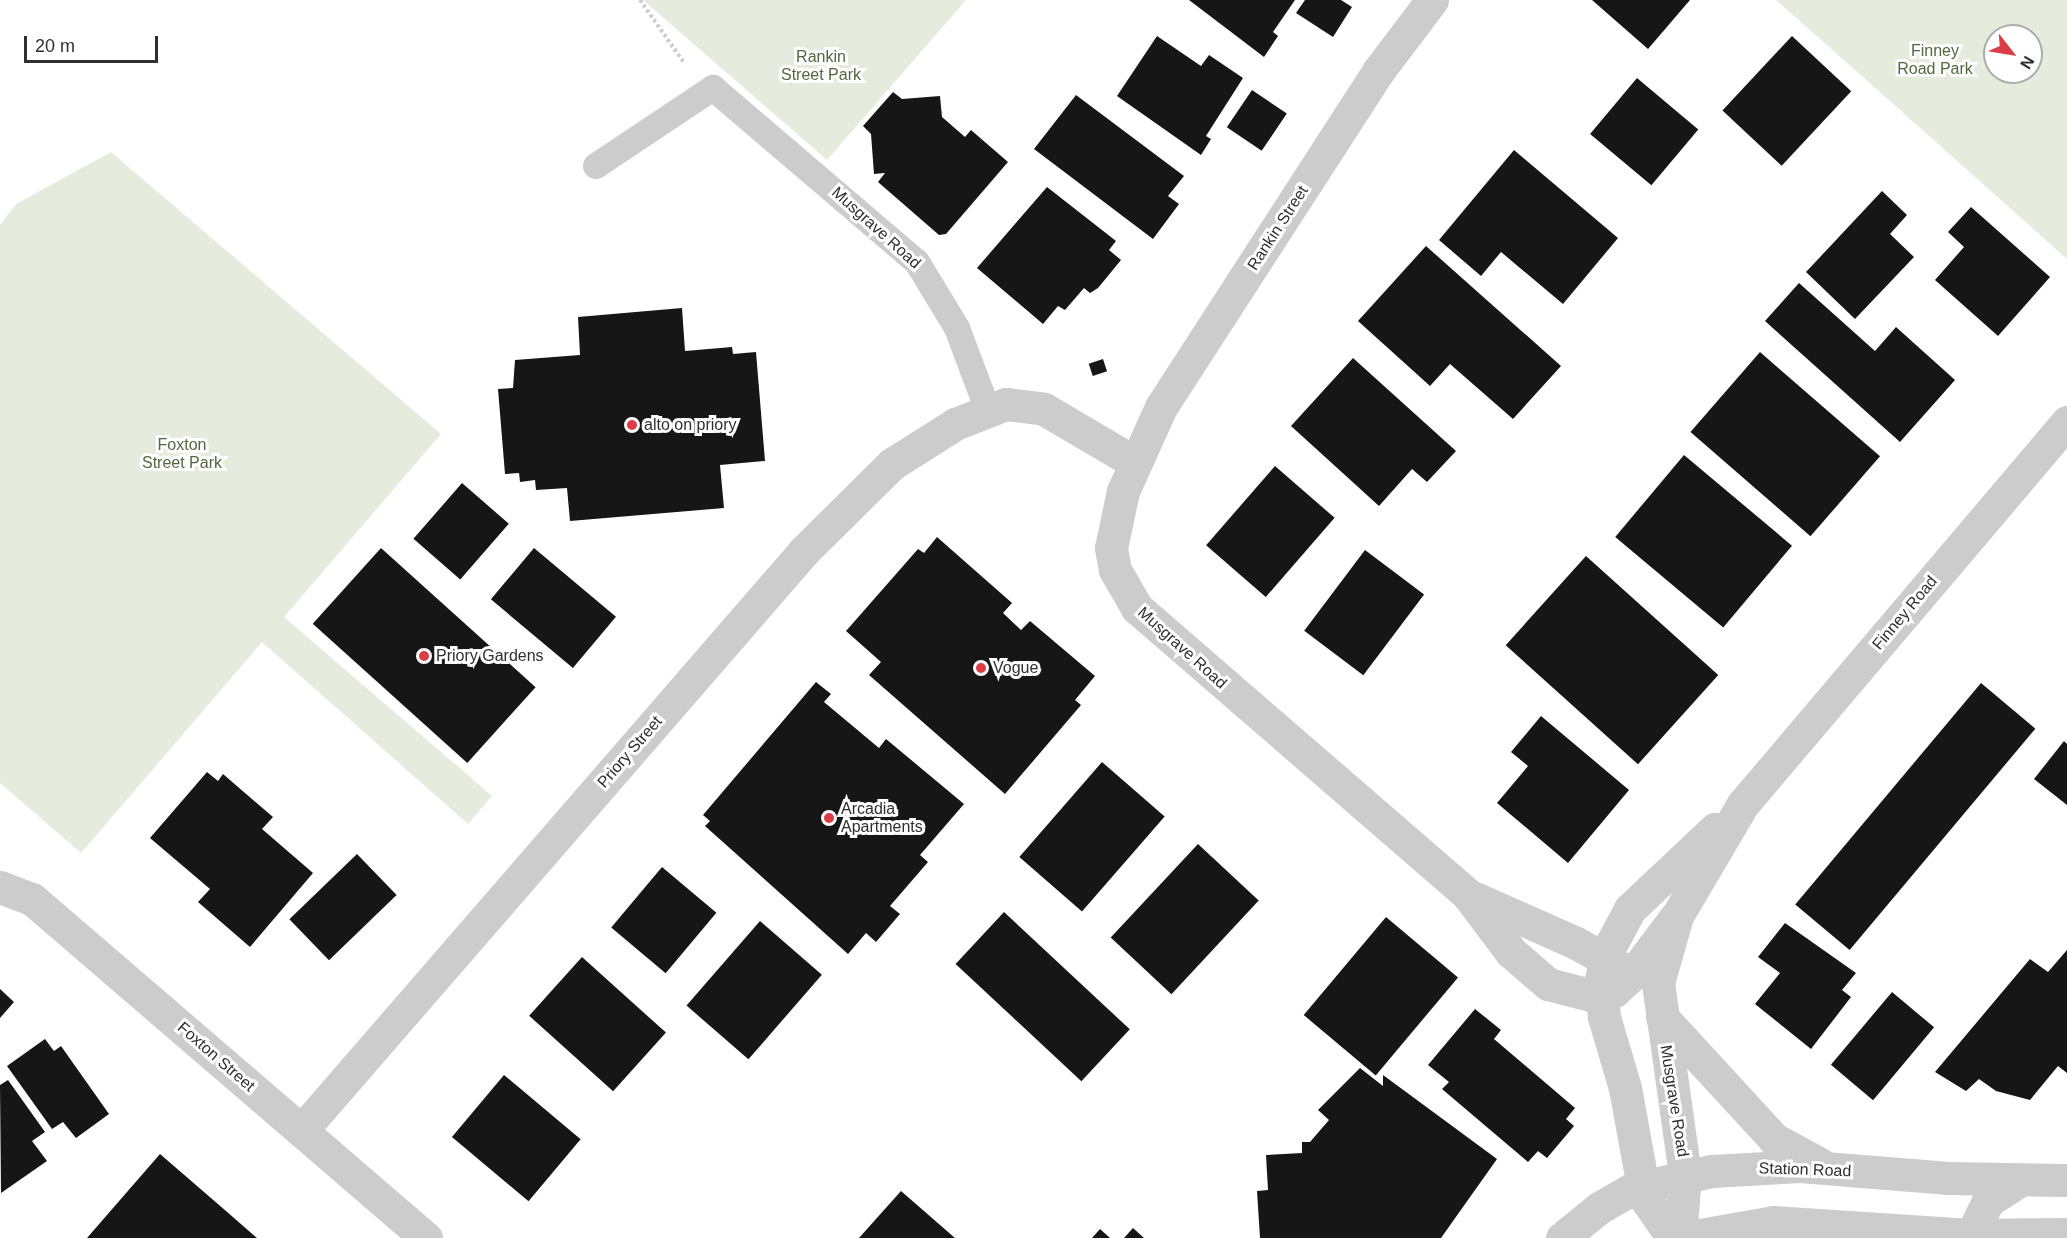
<!DOCTYPE html>
<html>
<head>
<meta charset="utf-8">
<style>
	body { margin:0 }
	#map { position:relative; width:2067px; height:1238px; overflow:hidden; background:#fff; font-family:Arial,sans-serif }
	div>[style] { position:absolute }
	.green>* { inset:0; background:#e5ecde }
	.building>* { inset:0; background:#161616; transform-origin:0 0 }
	.path>* { height:4px; margin-top:-2px; transform-origin:0; background:repeating-linear-gradient(90deg,#ccc 0 3px,transparent 0 6px) }
	.service>* { height:26px; margin:-13px; padding:0 13px; transform-origin:13px; border-radius:13px; background:#ccc }
	.minor>* { height:33px; margin:-16.5px; padding:0 16.5px; transform-origin:16.5px; border-radius:16.5px; background:#ccc }
	.tertiary>* { height:33px; margin:-16.5px; padding:0 16.5px; transform-origin:16.5px; border-radius:16.5px; background:#ccc }
	.dots>* { width:16px; height:16px; translate:-50% -50%; box-sizing:border-box; border:3px solid #fff; border-radius:50% }
	span { translate:-50% -50%; white-space:nowrap; text-align:center; line-height:1.15; -webkit-text-stroke:6px #fff; paint-order:stroke }
	.park-label { font-size:16px; color:#52693f }
	.street-label { font-size:16px; color:#2f2f2f }
	.poi-label { font-size:16px; color:#2f2f2f }
	.left { translate:0 -50%; text-align:left }
	.north { position:absolute; left:1983px; top:24px; width:60px; height:60px; box-sizing:border-box; background:#fff; border:2px solid #acacac; border-radius:50%; rotate:121deg; font-size:16px; font-weight:700; line-height:24px; text-align:center; color:#2f2f2f }
	.north::after { content:''; display:block; margin:auto; width:21px; height:27px; background:#dc3c46; clip-path:polygon(50% 0,100% 100%,50% 72%,0 100%) }
	.scale { position:absolute; left:24px; top:36px; width:134px; height:27px; box-sizing:border-box; border:3px solid #2f2f2f; border-top:0; padding-left:8px; font-size:18px; line-height:21px; white-space:nowrap; color:#2f2f2f; -webkit-text-stroke:4px #fff; paint-order:stroke }
</style>
</head>
<body>
<div id="map">
	<div class="green">
		<i style="clip-path:polygon(643px 0,966px 0,827px 160px)"></i>
		<i style="clip-path:polygon(evenodd,1776px 0,2067px 0,2067px 259px,1891px 102px,1776px 0,1995px 36px,2031px 36px,2031px 72px,1995px 72px,1995px 36px)"></i>
		<i style="clip-path:polygon(111px 152px,441px 434px,284px 617px,492px 796px,468px 824px,262px 642px,81px 853px,0 783px,0 225px,16px 204px)"></i>
	</div>
	<div class="building">
		<i style="clip-path:polygon(1189px 0,1295px 0,1273px 32px,1278px 36px,1264px 57px)"></i>
		<i style="clip-path:polygon(1305px 0,1341px 0,1352px 7px,1333px 37px,1296px 13px)"></i>
		<i style="clip-path:polygon(1592px 0,1690px 0,1648px 49px)"></i>
		<i style="clip-path:polygon(1157px 36px,1201px 66px,1209px 55px,1243px 78px,1206px 136px,1211px 139px,1201px 155px,1117px 96px)"></i>
		<i style="left:1792px;top:36px;width:81px;height:102px;rotate:43deg"></i>
		<i style="left:1637px;top:78px;width:80px;height:73px;rotate:40deg"></i>
		<i style="left:1252px;top:90px;width:42px;height:45px;rotate:34deg"></i>
		<i style="clip-path:polygon(893px 92px,902px 99px,940px 96px,942px 117px,965px 137px,971px 130px,1008px 162px,946px 234px,939px 235px,878px 182px,885px 173px,874px 174px,871px 134px,863px 126px)"></i>
		<i style="clip-path:polygon(1076px 95px,1184px 176px,1168px 196px,1179px 204px,1153px 239px,1034px 149px)"></i>
		<i style="clip-path:polygon(1514px 150px,1618px 238px,1563px 304px,1501px 252px,1481px 276px,1439px 240px)"></i>
		<i style="clip-path:polygon(1047px 187px,1116px 241px,1109px 250px,1121px 260px,1098px 288px,1090px 293px,1084px 288px,1065px 310px,1058px 306px,1043px 324px,977px 268px)"></i>
		<i style="clip-path:polygon(1882px 191px,1907px 215px,1890px 234px,1914px 257px,1855px 319px,1806px 272px)"></i>
		<i style="clip-path:polygon(1971px 207px,2050px 277px,1998px 336px,1935px 280px,1964px 247px,1948px 232px)"></i>
		<i style="clip-path:polygon(1426px 246px,1561px 366px,1513px 419px,1450px 364px,1430px 386px,1358px 321px)"></i>
		<i style="clip-path:polygon(1799px 283px,1875px 351px,1896px 327px,1955px 380px,1900px 442px,1765px 321px)"></i>
		<i style="clip-path:polygon(682px 308px,685px 351px,732px 347px,733px 354px,756px 352px,765px 461px,720px 465px,724px 508px,570px 521px,567px 488px,536px 490px,535px 480px,520px 482px,519px 473px,505px 474px,498px 389px,513px 388px,515px 360px,580px 355px,578px 317px)"></i>
		<i style="left:1760px;top:352px;width:159px;height:106px;rotate:41deg"></i>
		<i style="clip-path:polygon(1353px 358px,1456px 451px,1427px 482px,1412px 469px,1379px 506px,1291px 426px)"></i>
		<i style="left:1103px;top:359px;width:13px;height:15px;rotate:72deg"></i>
		<i style="left:1684px;top:455px;width:141px;height:107px;rotate:40deg"></i>
		<i style="left:1275px;top:466px;width:79px;height:105px;rotate:41deg"></i>
		<i style="left:462px;top:483px;width:62px;height:74px;rotate:41deg"></i>
		<i style="clip-path:polygon(937px 537px,1012px 603px,1003px 613px,1021px 630px,1030px 621px,1095px 676px,1075px 700px,1081px 705px,1005px 794px,869px 675px,881px 662px,846px 631px,918px 549px,924px 553px)"></i>
		<i style="left:381px;top:548px;width:208px;height:102px;rotate:42deg"></i>
		<i style="left:534px;top:548px;width:107px;height:67px;rotate:40deg"></i>
		<i style="left:1365px;top:550px;width:74px;height:101px;rotate:37deg"></i>
		<i style="left:1586px;top:556px;width:178px;height:120px;rotate:42deg"></i>
		<i style="clip-path:polygon(816px 682px,831px 694px,824px 702px,879px 748px,886px 739px,964px 804px,920px 855px,928px 862px,890px 906px,900px 914px,876px 942px,866px 933px,848px 954px,705px 826px,710px 821px,703px 815px)"></i>
		<i style="left:1981px;top:683px;width:71px;height:289px;rotate:40deg"></i>
		<i style="clip-path:polygon(1541px 716px,1629px 790px,1568px 863px,1497px 803px,1528px 766px,1511px 752px)"></i>
		<i style="clip-path:polygon(2064px 741px,2067px 744px,2067px 805px,2034px 779px)"></i>
		<i style="left:1102px;top:762px;width:83px;height:126px;rotate:41deg"></i>
		<i style="clip-path:polygon(207px 772px,218px 781px,223px 774px,273px 817px,262px 829px,313px 873px,250px 947px,198px 902px,210px 889px,150px 838px)"></i>
		<i style="left:1198px;top:844px;width:83px;height:128px;rotate:43deg"></i>
		<i style="left:357px;top:854px;width:57px;height:94px;rotate:46deg"></i>
		<i style="left:662px;top:867px;width:71px;height:79px;rotate:40deg"></i>
		<i style="left:1004px;top:912px;width:172px;height:71px;rotate:43deg"></i>
		<i style="left:1386px;top:917px;width:94px;height:128px;rotate:40deg"></i>
		<i style="left:760px;top:921px;width:82px;height:112px;rotate:41deg"></i>
		<i style="clip-path:polygon(1785px 923px,1856px 973px,1842px 990px,1851px 997px,1811px 1049px,1755px 1004px,1780px 973px,1758px 957px)"></i>
		<i style="clip-path:polygon(2067px 950px,2067px 1073px,2058px 1066px,2030px 1100px,1996px 1091px,1979px 1079px,1966px 1091px,1935px 1072px,2030px 959px,2048px 972px)"></i>
		<i style="left:582px;top:957px;width:113px;height:79px;rotate:42deg"></i>
		<i style="clip-path:polygon(0 989px,14px 1002px,0 1018px)"></i>
		<i style="left:1892px;top:992px;width:55px;height:95px;rotate:40deg"></i>
		<i style="clip-path:polygon(1475px 1009px,1501px 1030px,1494px 1039px,1575px 1108px,1566px 1119px,1574px 1126px,1547px 1158px,1538px 1151px,1528px 1162px,1442px 1089px,1449px 1082px,1428px 1065px)"></i>
		<i style="clip-path:polygon(45px 1039px,54px 1051px,61px 1046px,109px 1114px,76px 1138px,63px 1122px,52px 1129px,7px 1066px)"></i>
		<i style="clip-path:polygon(1360px 1068px,1383px 1086px,1383px 1075px,1497px 1159px,1441px 1238px,1260px 1238px,1257px 1191px,1268px 1190px,1266px 1155px,1302px 1153px,1302px 1142px,1310px 1142px,1329px 1120px,1318px 1110px)"></i>
		<i style="left:504px;top:1075px;width:100px;height:81px;rotate:40deg"></i>
		<i style="clip-path:polygon(8px 1080px,45px 1132px,32px 1141px,47px 1161px,1px 1193px,0 1085px)"></i>
		<i style="clip-path:polygon(160px 1154px,226px 1211px,257px 1238px,87px 1238px)"></i>
		<i style="clip-path:polygon(901px 1191px,955px 1238px,859px 1238px)"></i>
		<i style="clip-path:polygon(1133px 1228px,1144px 1238px,1124px 1238px)"></i>
		<i style="clip-path:polygon(1100px 1229px,1110px 1238px,1092px 1238px)"></i>
	</div>
	<div class="path">
		<i style="left:640px;top:0;width:78px;rotate:54.9deg"></i>
	</div>
	<div class="service">
		<i style="left:596px;top:166px;width:141px;rotate:-33.7deg"></i>
		<i style="left:713px;top:88px;width:268px;rotate:40.5deg"></i>
		<i style="left:917px;top:262px;width:77px;rotate:58.8deg"></i>
		<i style="left:957px;top:328px;width:85px;rotate:69.4deg"></i>
	</div>
	<div class="minor">
		<i style="left:1432px;top:0;width:88px;rotate:127.1deg"></i>
		<i style="left:1379px;top:70px;width:401px;rotate:122.9deg"></i>
		<i style="left:1161px;top:407px;width:92px;rotate:114.3deg"></i>
		<i style="left:1123px;top:491px;width:58px;rotate:101.9deg"></i>
		<i style="left:1111px;top:548px;width:22px;rotate:80deg"></i>
		<i style="left:1115px;top:570px;width:44px;rotate:59.9deg"></i>
		<i style="left:1137px;top:608px;width:438px;rotate:40.9deg"></i>
		<i style="left:1468px;top:895px;width:71px;rotate:53deg"></i>
		<i style="left:1511px;top:952px;width:49px;rotate:40.9deg"></i>
		<i style="left:1548px;top:984px;width:48px;rotate:14.6deg"></i>
		<i style="left:1594px;top:996px;width:21px;rotate:-14deg"></i>
		<i style="left:1614px;top:991px;width:24px;rotate:-42deg"></i>
		<i style="left:1632px;top:975px;width:71px;rotate:-53deg"></i>
		<i style="left:0;top:887px;width:34px;rotate:21deg"></i>
		<i style="left:32px;top:899px;width:520px;rotate:40.71deg"></i>
		<i style="left:1475px;top:898px;width:111px;rotate:24deg"></i>
		<i style="left:1576px;top:943px;width:60px;rotate:29.1deg"></i>
		<i style="left:302px;top:1130px;width:766px;rotate:-49.07deg"></i>
		<i style="left:804px;top:551px;width:124px;rotate:-44.7deg"></i>
		<i style="left:892px;top:464px;width:75px;rotate:-32.4deg"></i>
		<i style="left:955px;top:424px;width:55px;rotate:-21.4deg"></i>
		<i style="left:1006px;top:404px;width:38px;rotate:7deg"></i>
		<i style="left:1044px;top:409px;width:104px;rotate:30.5deg"></i>
	</div>
	<div class="tertiary">
		<i style="left:1662px;top:1017px;width:166px;rotate:47.4deg"></i>
		<i style="left:1774px;top:1139px;width:52px;rotate:28.5deg"></i>
		<i style="left:1562px;top:1238px;width:48px;rotate:-39deg"></i>
		<i style="left:1599px;top:1208px;width:38px;rotate:-30deg"></i>
		<i style="left:1632px;top:1189px;width:81px;rotate:-12.8deg"></i>
		<i style="left:1711px;top:1171px;width:89px;rotate:-3.2deg"></i>
		<i style="left:1800px;top:1166px;width:149px;rotate:4.6deg"></i>
		<i style="left:1949px;top:1178px;width:118px;rotate:1deg"></i>
		<i style="left:1673px;top:1238px;width:49px;rotate:-125deg"></i>
		<i style="left:1645px;top:1198px;width:112px;rotate:-100.3deg"></i>
		<i style="left:1625px;top:1088px;width:74px;rotate:-106.5deg"></i>
		<i style="left:1604px;top:1017px;width:37px;rotate:-95deg"></i>
		<i style="left:1601px;top:980px;width:29px;rotate:-78deg"></i>
		<i style="left:1607px;top:952px;width:49px;rotate:-61.9deg"></i>
		<i style="left:1630px;top:909px;width:117px;rotate:-43.3deg"></i>
		<i style="left:1680px;top:1238px;width:63px;rotate:-85.5deg"></i>
		<i style="left:1685px;top:1175px;width:194px;rotate:-98deg"></i>
		<i style="left:1658px;top:983px;width:70px;rotate:-74.2deg"></i>
		<i style="left:1677px;top:916px;width:130px;rotate:-59.5deg"></i>
		<i style="left:1743px;top:804px;width:501px;rotate:-49.7deg"></i>
		<i style="left:1683px;top:1238px;width:92px;rotate:-10deg"></i>
		<i style="left:1774px;top:1222px;width:197px;rotate:3.8deg"></i>
		<i style="left:1971px;top:1235px;width:96px;rotate:-0.6deg"></i>
		<i style="left:1970px;top:1238px;width:41px;rotate:-64.1deg"></i>
		<i style="left:1988px;top:1201px;width:38px;rotate:-33deg"></i>
	</div>
	<div class="dots">
		<i style="left:632px;top:425px;background:#dc3c46"></i>
		<i style="left:424px;top:656px;background:#dc3c46"></i>
		<i style="left:981px;top:668px;background:#dc3c46"></i>
		<i style="left:829px;top:818px;background:#dc3c46"></i>
	</div>
	<div class="park-label">
		<span style="left:1935px;top:60px">Finney<br>Road Park</span>
		<span style="left:821px;top:66px">Rankin<br>Street Park</span>
		<span style="left:182px;top:454px">Foxton<br>Street Park</span>
	</div>
	<div class="street-label">
		<span style="left:876px;top:228px;rotate:42deg">Musgrave Road</span>
		<span style="left:1278px;top:228px;rotate:-57deg">Rankin Street</span>
		<span style="left:1905px;top:613px;rotate:-50deg">Finney Road</span>
		<span style="left:1182px;top:648px;rotate:42deg">Musgrave Road</span>
		<span style="left:630px;top:752px;rotate:-49deg">Priory Street</span>
		<span style="left:216px;top:1057px;rotate:41deg">Foxton Street</span>
		<span style="left:1674px;top:1101px;rotate:81deg">Musgrave Road</span>
		<span style="left:1805px;top:1170px;rotate:2deg">Station Road</span>
	</div>
	<div class="poi-label">
		<span class="left" style="left:644px;top:425px">alto on priory</span>
		<span class="left" style="left:436px;top:656px">Priory Gardens</span>
		<span class="left" style="left:993px;top:668px">Vogue</span>
		<span class="left" style="left:841px;top:818px">Arcadia<br>Apartments</span>
	</div>
	<div class="north">N</div>
	<div class="scale">20 m</div>
</div>
</body>
</html>
